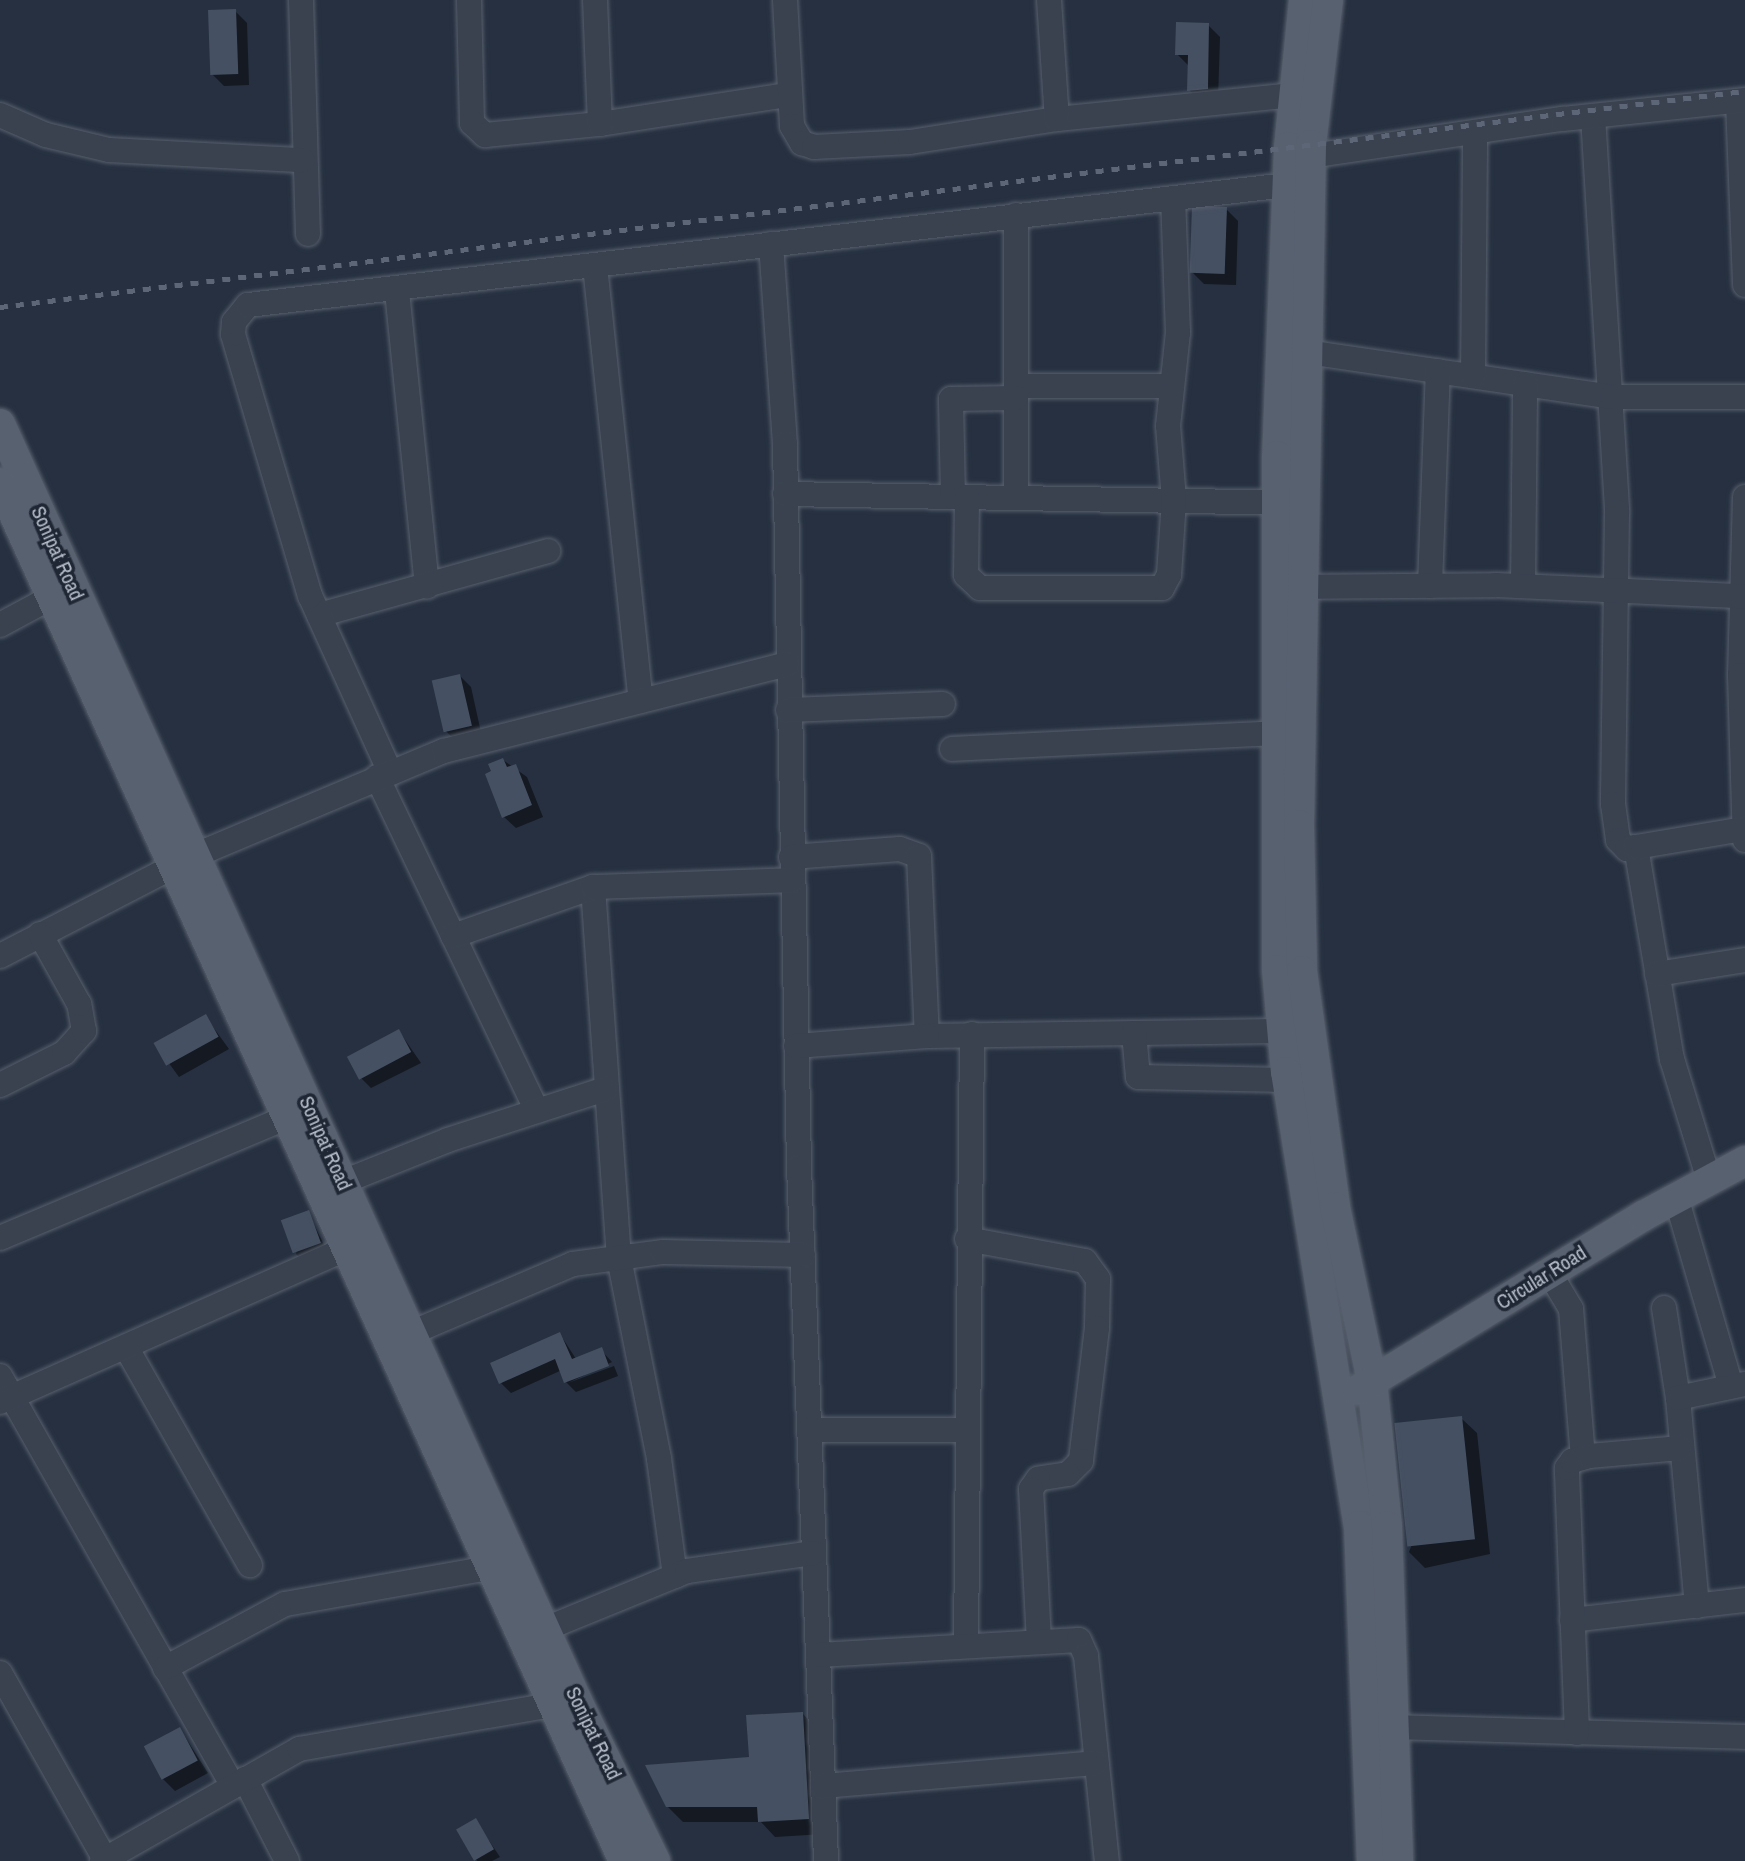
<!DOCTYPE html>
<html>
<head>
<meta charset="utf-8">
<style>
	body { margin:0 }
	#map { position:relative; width:1745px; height:1861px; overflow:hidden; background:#263040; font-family:"Archivo Narrow",sans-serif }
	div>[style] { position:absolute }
	.shadow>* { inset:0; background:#0007 }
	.building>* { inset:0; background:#455062; transform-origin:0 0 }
	.roads { filter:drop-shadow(0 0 2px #58606d) drop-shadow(0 0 2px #58606d) }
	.minor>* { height:24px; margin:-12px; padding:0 12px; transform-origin:12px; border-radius:12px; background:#3a4250 }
	.major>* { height:30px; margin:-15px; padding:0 15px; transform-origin:15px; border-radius:15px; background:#586170 }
	.rail>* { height:5px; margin-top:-2.5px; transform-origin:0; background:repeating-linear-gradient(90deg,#5c6677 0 8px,transparent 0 16px) }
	span { translate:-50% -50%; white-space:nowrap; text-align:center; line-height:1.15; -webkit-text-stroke:7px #1f2735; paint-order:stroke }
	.street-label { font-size:20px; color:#b7bdca }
</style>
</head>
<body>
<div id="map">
	<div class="shadow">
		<i style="clip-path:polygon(235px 11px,247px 23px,249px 85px,224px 86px,212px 74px)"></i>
		<i style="clip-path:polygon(1208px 25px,1220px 37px,1218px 100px,1201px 101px,1189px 90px,1189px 66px,1177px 54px)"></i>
		<i style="clip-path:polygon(1226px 209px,1238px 221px,1236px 285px,1204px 284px,1193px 273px)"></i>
		<i style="clip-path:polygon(460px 676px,471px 687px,482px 737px,457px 743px,446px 731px)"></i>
		<i style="clip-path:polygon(503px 760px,527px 777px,543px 817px,516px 828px,504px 817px)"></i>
		<i style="clip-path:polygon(205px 1016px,229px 1049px,179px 1077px,155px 1044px)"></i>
		<i style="clip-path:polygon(399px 1031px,421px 1063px,371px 1088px,360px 1077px)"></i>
		<i style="clip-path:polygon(308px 1212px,327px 1251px,303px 1262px,296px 1254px)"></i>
		<i style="clip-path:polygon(560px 1334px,576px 1359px,601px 1350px,612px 1362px,568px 1383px,614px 1366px,618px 1376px,576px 1392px,566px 1382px,562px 1370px,511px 1393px,501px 1383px)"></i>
		<i style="clip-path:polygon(1461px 1418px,1477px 1433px,1490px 1554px,1425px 1568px,1409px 1552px)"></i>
		<i style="clip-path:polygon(803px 1714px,818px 1730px,824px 1834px,775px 1837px,761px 1822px,683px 1822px,667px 1806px,751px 1759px)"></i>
		<i style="clip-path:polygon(180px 1729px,208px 1773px,175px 1791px,163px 1779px)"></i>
		<i style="clip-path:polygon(475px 1820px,500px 1857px,492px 1861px,477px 1861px,458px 1830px)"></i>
	</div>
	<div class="building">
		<i style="left:236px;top:9px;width:65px;height:28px;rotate:88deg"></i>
		<i style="clip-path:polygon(1176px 22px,1209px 23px,1208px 89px,1187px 91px,1188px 55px,1175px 55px)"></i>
		<i style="left:1227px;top:207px;width:67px;height:35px;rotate:92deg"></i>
		<i style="left:460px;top:674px;width:53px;height:29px;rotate:77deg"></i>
		<i style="clip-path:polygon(503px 758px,507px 767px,516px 764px,532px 805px,502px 818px,485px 774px,491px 771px,488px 764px)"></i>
		<i style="left:206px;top:1014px;width:26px;height:60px;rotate:61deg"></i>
		<i style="left:399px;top:1029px;width:26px;height:59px;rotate:62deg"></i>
		<i style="left:309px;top:1210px;width:35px;height:30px;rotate:70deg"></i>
		<i style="clip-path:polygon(560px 1332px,572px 1359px,602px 1347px,609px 1366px,564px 1383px,555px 1359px,499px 1384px,490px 1363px)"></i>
		<i style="left:1462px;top:1416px;width:124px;height:68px;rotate:84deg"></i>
		<i style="clip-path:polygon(803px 1712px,809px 1819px,758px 1822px,757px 1807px,666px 1807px,645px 1765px,749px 1757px,746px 1715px)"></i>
		<i style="left:180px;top:1727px;width:38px;height:41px;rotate:62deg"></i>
		<i style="left:476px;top:1818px;width:36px;height:23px;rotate:60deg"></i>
	</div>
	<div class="roads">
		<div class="minor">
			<i style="left:301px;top:0;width:234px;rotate:88.3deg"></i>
			<i style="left:469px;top:0;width:123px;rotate:88.6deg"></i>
			<i style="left:472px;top:123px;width:18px;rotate:43deg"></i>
			<i style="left:485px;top:135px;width:116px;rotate:-5.5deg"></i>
			<i style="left:600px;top:124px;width:190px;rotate:-8.8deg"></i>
			<i style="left:595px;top:0;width:124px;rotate:87.7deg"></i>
			<i style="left:785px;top:0;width:126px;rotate:86.8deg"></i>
			<i style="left:792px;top:126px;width:20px;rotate:60deg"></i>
			<i style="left:802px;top:143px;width:13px;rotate:18deg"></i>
			<i style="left:814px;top:147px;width:96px;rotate:-3deg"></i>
			<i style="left:910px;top:142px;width:149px;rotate:-8.9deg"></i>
			<i style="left:1057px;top:119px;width:238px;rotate:-5.8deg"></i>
			<i style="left:1049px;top:0;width:119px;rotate:86.2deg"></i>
			<i style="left:1738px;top:101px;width:184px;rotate:87.8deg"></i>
			<i style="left:0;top:115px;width:50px;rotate:23.5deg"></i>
			<i style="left:46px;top:135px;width:65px;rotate:13.4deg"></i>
			<i style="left:109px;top:150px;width:194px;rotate:3deg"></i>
			<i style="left:1593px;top:116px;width:397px;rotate:86.5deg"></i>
			<i style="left:1617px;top:512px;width:292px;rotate:90.8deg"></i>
			<i style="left:1613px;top:804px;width:36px;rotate:82deg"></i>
			<i style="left:1618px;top:840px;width:13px;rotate:45deg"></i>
			<i style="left:1627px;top:849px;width:9px;rotate:-13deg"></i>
			<i style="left:1636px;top:847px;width:215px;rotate:80.4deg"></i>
			<i style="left:1672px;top:1059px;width:127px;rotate:73deg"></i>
			<i style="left:1311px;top:156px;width:255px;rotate:-8.4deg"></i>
			<i style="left:1563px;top:119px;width:183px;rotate:-6deg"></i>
			<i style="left:1016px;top:215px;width:283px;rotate:90deg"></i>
			<i style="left:771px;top:244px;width:200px;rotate:86deg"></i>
			<i style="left:785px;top:444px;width:723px;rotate:88.89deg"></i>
			<i style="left:799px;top:1167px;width:695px;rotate:87.77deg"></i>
			<i style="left:595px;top:266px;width:437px;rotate:84deg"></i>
			<i style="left:397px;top:291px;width:297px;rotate:84.2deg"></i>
			<i style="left:1307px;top:352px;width:308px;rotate:8.4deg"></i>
			<i style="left:1612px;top:397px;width:133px"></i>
			<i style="left:1473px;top:376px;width:243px;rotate:-89.5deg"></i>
			<i style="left:1016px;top:386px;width:156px"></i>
			<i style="left:785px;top:494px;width:492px;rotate:1deg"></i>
			<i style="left:953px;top:497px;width:98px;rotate:-91.2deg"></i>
			<i style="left:951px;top:399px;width:65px;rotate:-0.9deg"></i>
			<i style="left:967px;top:497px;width:78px;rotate:90.7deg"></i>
			<i style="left:966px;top:575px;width:19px;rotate:43deg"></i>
			<i style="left:980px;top:588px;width:182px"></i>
			<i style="left:1162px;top:588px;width:15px;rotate:-62deg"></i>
			<i style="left:1169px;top:575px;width:75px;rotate:-86.2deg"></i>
			<i style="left:1174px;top:500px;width:74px;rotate:-94.6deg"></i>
			<i style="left:1168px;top:426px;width:94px;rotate:-83.9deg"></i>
			<i style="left:1178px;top:333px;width:135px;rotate:-92.1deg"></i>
			<i style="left:1745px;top:497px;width:178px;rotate:91.6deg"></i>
			<i style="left:1740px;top:675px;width:165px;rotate:88.3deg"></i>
			<i style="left:1430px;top:586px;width:215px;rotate:-87.9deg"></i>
			<i style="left:1523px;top:586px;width:202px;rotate:-89.4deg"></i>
			<i style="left:1285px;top:587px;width:211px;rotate:-0.5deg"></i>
			<i style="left:1496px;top:585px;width:246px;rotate:2.6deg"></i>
			<i style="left:319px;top:615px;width:238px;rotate:-15.6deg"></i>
			<i style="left:0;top:625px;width:57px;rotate:-28.4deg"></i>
			<i style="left:788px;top:710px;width:155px;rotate:-2.2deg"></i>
			<i style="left:952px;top:749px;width:323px;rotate:-2.8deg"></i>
			<i style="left:390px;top:772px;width:193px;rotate:-114.4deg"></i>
			<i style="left:310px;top:596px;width:273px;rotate:-106.4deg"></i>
			<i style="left:233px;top:334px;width:12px;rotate:-85deg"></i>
			<i style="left:234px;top:322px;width:22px;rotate:-51deg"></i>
			<i style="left:248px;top:305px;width:1046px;rotate:-6.59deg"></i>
			<i style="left:377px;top:777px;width:370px;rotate:64.4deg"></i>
			<i style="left:1636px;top:847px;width:109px;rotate:-9.5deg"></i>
			<i style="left:791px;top:857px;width:109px;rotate:-4.2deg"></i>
			<i style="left:900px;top:849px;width:20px;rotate:20deg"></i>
			<i style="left:919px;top:856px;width:180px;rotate:87.5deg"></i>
			<i style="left:927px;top:1036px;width:371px;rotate:-0.8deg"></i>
			<i style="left:593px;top:887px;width:372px;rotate:86deg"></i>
			<i style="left:619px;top:1258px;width:205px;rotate:78.7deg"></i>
			<i style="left:659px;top:1459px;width:118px;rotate:82.2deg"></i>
			<i style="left:453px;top:936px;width:148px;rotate:-19.3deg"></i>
			<i style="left:593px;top:887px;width:199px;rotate:-2deg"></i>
			<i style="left:0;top:956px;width:220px;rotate:-27.3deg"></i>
			<i style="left:196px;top:855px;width:269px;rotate:-22.8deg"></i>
			<i style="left:444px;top:751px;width:354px;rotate:-14.2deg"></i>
			<i style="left:1657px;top:974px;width:89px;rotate:-9deg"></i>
			<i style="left:1134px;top:1033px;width:44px;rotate:84.8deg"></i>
			<i style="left:1138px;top:1077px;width:149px;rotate:1.2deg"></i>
			<i style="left:796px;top:1046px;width:131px;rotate:-4.4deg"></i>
			<i style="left:0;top:1085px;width:72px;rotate:-26.6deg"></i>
			<i style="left:64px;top:1053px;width:30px;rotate:-48deg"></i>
			<i style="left:84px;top:1031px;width:27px;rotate:-100deg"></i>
			<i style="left:79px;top:1004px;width:80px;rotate:-119.1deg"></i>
			<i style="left:343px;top:1182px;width:113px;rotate:-21.8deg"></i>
			<i style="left:448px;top:1140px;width:165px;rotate:-18deg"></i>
			<i style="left:1676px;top:1197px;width:197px;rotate:73.8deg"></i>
			<i style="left:0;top:1238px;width:310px;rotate:-22.8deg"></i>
			<i style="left:967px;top:1239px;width:120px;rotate:10.6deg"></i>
			<i style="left:1085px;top:1261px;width:22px;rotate:54deg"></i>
			<i style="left:1098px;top:1279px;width:49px;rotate:91.2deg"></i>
			<i style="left:1097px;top:1328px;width:134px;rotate:96.9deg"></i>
			<i style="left:1081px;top:1461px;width:18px;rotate:135deg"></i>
			<i style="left:1068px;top:1474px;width:30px;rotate:171deg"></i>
			<i style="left:1038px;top:1479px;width:12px;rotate:125deg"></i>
			<i style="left:1031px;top:1489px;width:152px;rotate:87deg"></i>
			<i style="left:1549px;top:1272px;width:43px;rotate:59.3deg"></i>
			<i style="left:1571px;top:1309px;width:149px;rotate:85.4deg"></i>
			<i style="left:1664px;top:1308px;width:91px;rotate:81.2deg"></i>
			<i style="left:1678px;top:1398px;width:209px;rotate:84.8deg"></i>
			<i style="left:411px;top:1333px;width:176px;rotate:-23.1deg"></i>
			<i style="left:573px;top:1264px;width:91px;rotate:-7.6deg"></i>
			<i style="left:663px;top:1252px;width:140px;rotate:1.2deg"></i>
			<i style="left:126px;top:1347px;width:251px;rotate:60.4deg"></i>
			<i style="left:0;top:1376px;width:472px;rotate:60.4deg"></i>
			<i style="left:1678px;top:1398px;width:68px;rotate:-11.8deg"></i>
			<i style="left:0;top:1402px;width:378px;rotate:-23.9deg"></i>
			<i style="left:810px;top:1430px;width:156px"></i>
			<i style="left:1572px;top:1620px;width:174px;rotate:-6.6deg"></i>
			<i style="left:545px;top:1629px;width:153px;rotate:-22.2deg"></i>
			<i style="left:687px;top:1571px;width:128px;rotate:-8.1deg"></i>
			<i style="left:966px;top:1646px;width:612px;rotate:-89.44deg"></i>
			<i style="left:819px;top:1655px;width:260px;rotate:-3.3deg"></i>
			<i style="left:1079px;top:1640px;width:17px;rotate:66deg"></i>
			<i style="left:1086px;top:1656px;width:206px;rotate:84.2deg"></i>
			<i style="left:165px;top:1668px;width:136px;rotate:-28.1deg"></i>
			<i style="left:285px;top:1604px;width:208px;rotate:-10deg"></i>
			<i style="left:0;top:1673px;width:216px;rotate:60.6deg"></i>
			<i style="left:1394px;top:1727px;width:351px;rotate:1.6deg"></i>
			<i style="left:1577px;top:1733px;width:265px;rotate:-92.2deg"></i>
			<i style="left:1567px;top:1468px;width:9px;rotate:-54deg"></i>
			<i style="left:1572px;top:1461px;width:19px;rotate:-16deg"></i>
			<i style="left:1590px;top:1456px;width:90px;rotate:-5.1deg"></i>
			<i style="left:245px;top:1779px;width:92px;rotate:62.9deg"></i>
			<i style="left:823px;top:1786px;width:273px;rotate:-4.8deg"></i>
			<i style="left:102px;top:1861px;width:227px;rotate:-29.6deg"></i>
			<i style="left:299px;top:1749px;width:257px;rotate:-9.9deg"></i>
		</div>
		<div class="major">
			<i style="left:1304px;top:0;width:148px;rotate:95.8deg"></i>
			<i style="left:1289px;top:147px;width:309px;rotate:92.2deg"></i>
			<i style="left:1277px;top:456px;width:514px;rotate:90deg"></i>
			<i style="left:1277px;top:970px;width:102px;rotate:85deg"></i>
			<i style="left:1286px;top:1072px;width:460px;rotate:80.9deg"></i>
			<i style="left:1359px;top:1526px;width:335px;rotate:87.8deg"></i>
			<i style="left:1328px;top:0;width:146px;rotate:96.7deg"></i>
			<i style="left:1311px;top:145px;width:680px;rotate:91.01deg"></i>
			<i style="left:1299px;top:825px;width:146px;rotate:88.8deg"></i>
			<i style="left:1302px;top:971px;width:238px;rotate:82deg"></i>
			<i style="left:1335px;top:1207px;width:178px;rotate:78deg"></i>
			<i style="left:1372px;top:1381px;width:146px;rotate:84.1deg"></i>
			<i style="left:1387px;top:1526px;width:335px;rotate:88.1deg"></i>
			<i style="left:0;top:424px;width:1401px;rotate:65.68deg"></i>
			<i style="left:577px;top:1701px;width:178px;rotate:64deg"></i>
			<i style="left:0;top:483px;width:1513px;rotate:65.64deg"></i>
			<i style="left:1358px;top:1390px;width:334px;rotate:-31.4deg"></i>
			<i style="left:1643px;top:1216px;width:116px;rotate:-28.3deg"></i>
		</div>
	</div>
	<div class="rail">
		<i style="left:0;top:307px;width:1758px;rotate:-7.06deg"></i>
	</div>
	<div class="street-label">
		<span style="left:58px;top:553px;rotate:66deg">Sonipat Road</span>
		<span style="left:326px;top:1143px;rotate:66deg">Sonipat Road</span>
		<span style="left:1541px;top:1277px;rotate:-32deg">Circular Road</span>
		<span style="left:594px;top:1733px;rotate:64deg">Sonipat Road</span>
	</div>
</div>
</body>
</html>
